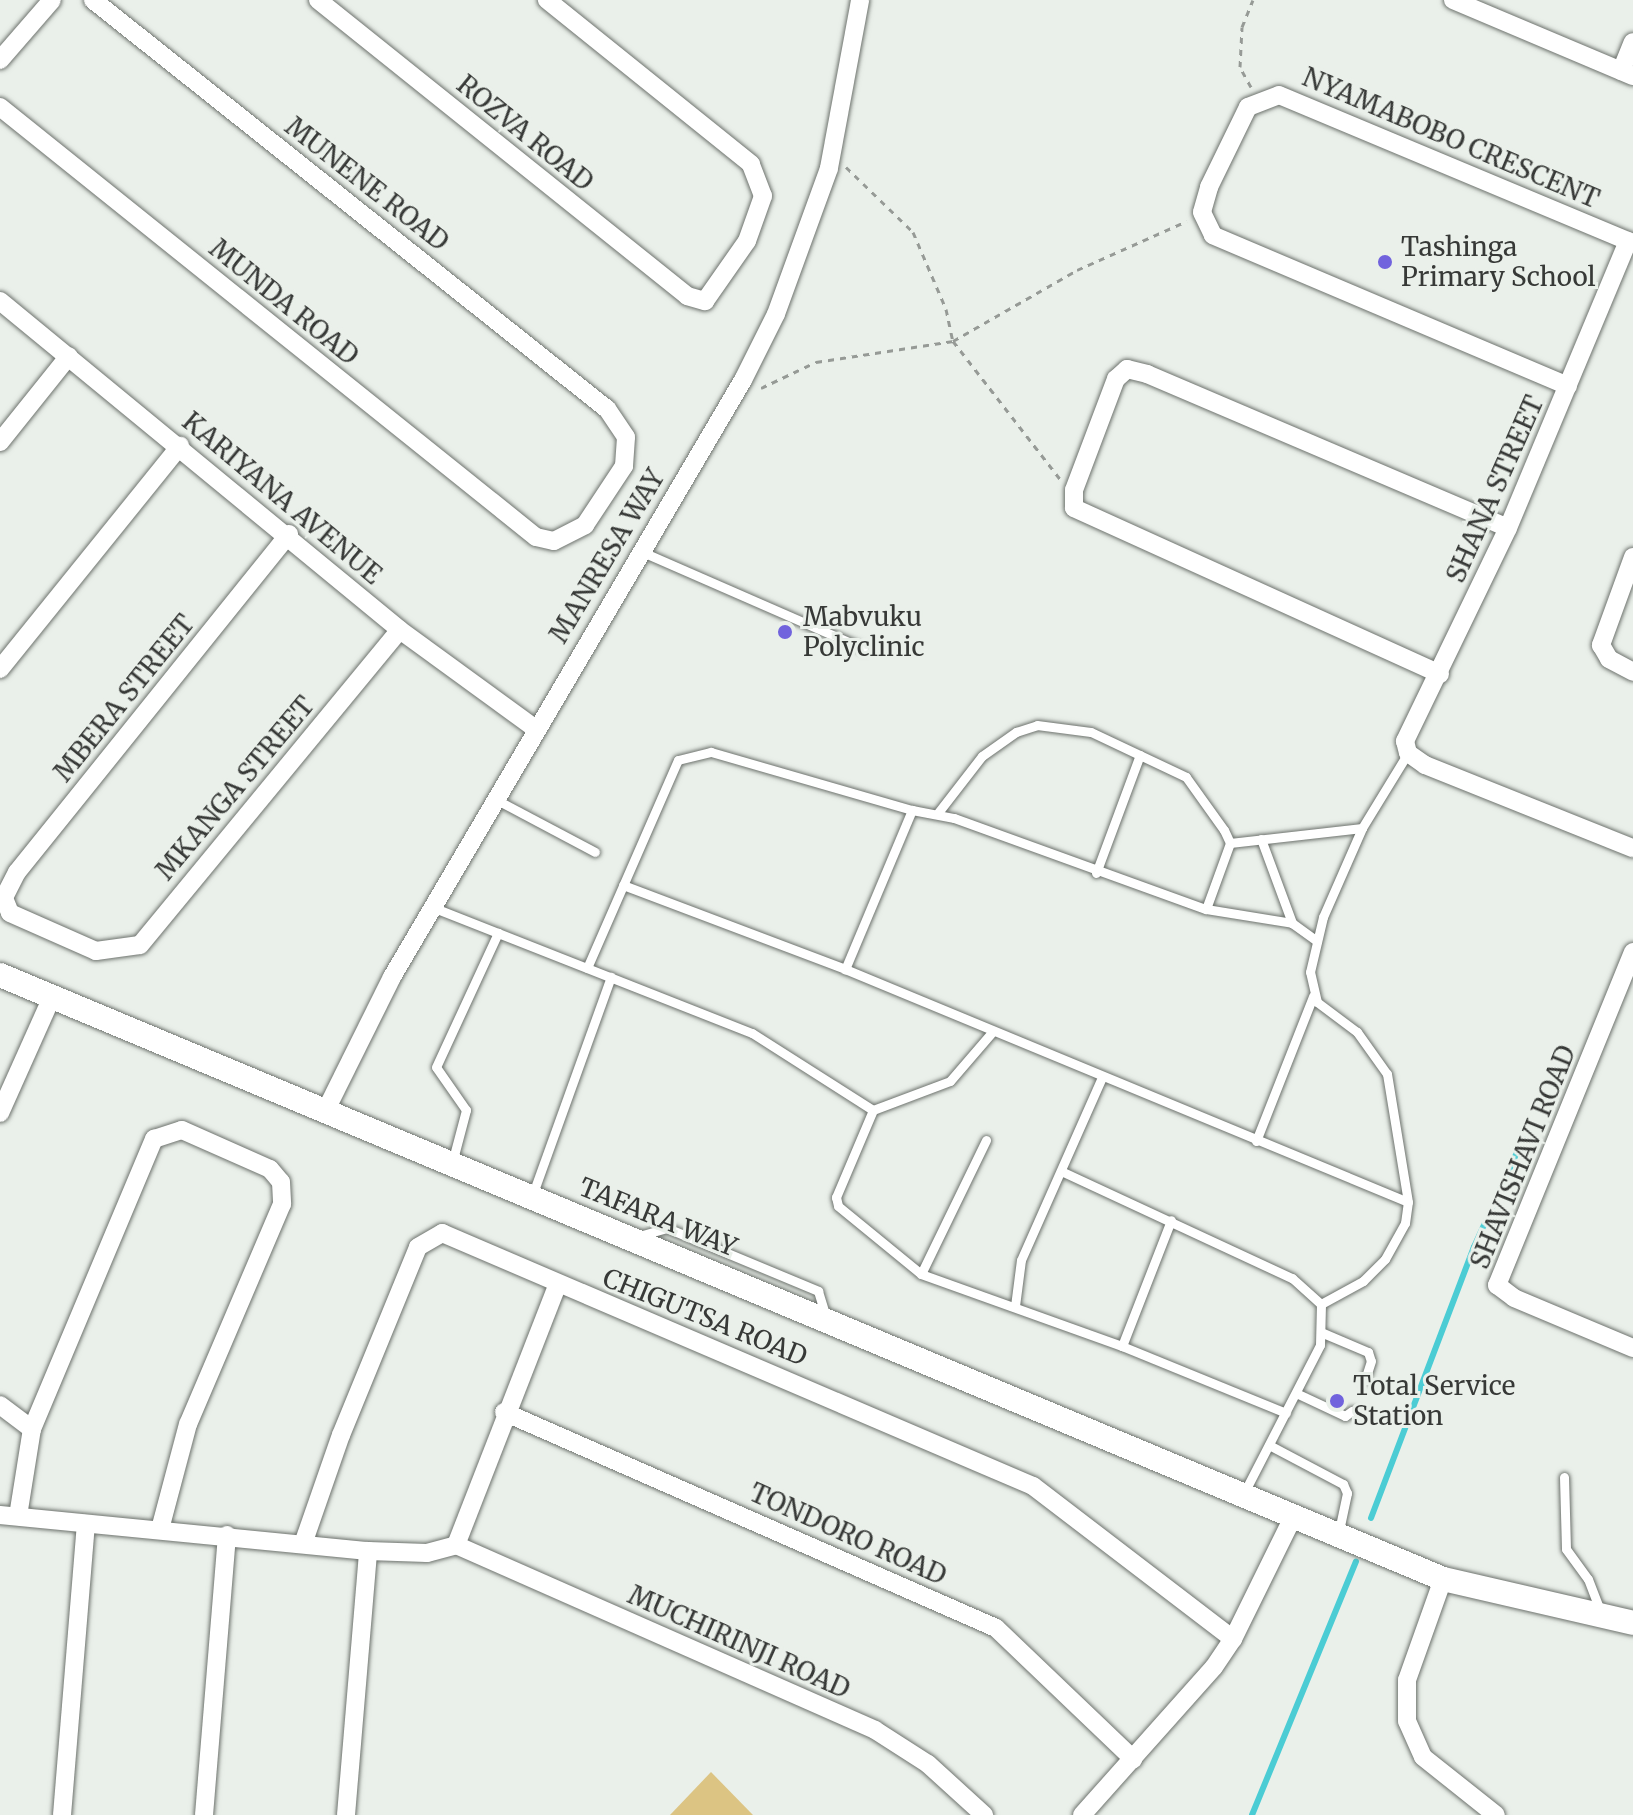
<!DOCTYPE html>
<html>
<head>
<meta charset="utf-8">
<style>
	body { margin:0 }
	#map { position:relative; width:1633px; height:1815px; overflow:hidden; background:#eaf0ea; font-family:Merriweather,serif }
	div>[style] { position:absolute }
	.green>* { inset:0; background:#dcc483 }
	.stream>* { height:6px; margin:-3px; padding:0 3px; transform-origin:3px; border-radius:3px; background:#4bccd4 }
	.path>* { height:3px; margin-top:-1.5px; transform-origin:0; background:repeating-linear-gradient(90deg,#969a96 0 6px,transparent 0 12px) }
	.roads { filter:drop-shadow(0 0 2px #6d726d) drop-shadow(0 0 2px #6d726d) }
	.lane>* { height:9px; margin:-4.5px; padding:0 4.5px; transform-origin:4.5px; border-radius:4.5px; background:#fff }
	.street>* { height:18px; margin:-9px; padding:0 9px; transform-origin:9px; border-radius:9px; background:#fff }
	.secondary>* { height:24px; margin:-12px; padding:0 12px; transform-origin:12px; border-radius:12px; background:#fff }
	.dots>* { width:22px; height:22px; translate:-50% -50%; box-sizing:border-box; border:4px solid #eaf0ea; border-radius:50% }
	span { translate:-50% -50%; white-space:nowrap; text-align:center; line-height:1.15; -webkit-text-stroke:6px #eaf0ea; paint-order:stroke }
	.street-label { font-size:26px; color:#373937 }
	.poi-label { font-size:26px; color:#373937 }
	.left { translate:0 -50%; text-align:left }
</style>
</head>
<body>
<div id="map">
	<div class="green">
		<i style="clip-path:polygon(711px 1772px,753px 1815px,670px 1815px)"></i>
	</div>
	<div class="stream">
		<i style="left:1371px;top:1518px;width:290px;rotate:-69.2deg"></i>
		<i style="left:1474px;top:1247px;width:119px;rotate:-65.6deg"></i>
		<i style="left:1252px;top:1815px;width:274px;rotate:-67.7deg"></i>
	</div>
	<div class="path">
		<i style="left:1251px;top:87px;width:23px;rotate:-119deg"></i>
		<i style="left:1240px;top:67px;width:40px;rotate:-87.1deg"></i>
		<i style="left:1242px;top:27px;width:29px;rotate:-68deg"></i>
		<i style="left:846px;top:167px;width:93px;rotate:44.1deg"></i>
		<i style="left:913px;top:232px;width:84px;rotate:66.8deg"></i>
		<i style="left:946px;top:309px;width:33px;rotate:78deg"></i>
		<i style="left:953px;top:341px;width:175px;rotate:52.2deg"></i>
		<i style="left:761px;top:388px;width:61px;rotate:-25.3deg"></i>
		<i style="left:816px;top:362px;width:139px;rotate:-8.7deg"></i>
		<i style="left:953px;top:341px;width:143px;rotate:-29.8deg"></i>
		<i style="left:1077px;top:270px;width:120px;rotate:-24deg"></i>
	</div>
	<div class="roads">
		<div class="lane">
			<i style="left:640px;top:551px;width:244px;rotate:23.6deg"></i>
			<i style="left:495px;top:799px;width:113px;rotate:27.9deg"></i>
			<i style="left:912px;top:810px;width:43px;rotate:10.8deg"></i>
			<i style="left:954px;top:818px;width:268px;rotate:19.9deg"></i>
			<i style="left:1206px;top:909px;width:87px;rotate:9.2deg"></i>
			<i style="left:1292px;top:923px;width:31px;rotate:36deg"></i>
			<i style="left:937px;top:814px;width:73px;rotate:-52.2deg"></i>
			<i style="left:982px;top:756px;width:42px;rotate:-35.2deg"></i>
			<i style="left:1016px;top:732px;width:22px;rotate:-18deg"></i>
			<i style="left:1037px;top:725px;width:54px;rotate:7.4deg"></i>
			<i style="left:1091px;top:732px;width:105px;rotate:25.3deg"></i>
			<i style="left:1186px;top:777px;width:65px;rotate:54.4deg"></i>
			<i style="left:1224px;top:830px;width:14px;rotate:65deg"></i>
			<i style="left:1230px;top:843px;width:70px;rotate:110deg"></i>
			<i style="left:1261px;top:839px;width:90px;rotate:69.7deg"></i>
			<i style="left:1230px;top:843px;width:133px;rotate:-6.5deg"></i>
			<i style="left:1096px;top:873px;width:126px;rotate:-69.6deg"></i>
			<i style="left:623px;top:885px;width:237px;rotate:20.7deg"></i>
			<i style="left:845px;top:969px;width:609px;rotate:22.48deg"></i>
			<i style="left:432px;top:907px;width:344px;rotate:21.5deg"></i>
			<i style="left:752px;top:1033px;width:143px;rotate:32.5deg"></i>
			<i style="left:873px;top:1110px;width:82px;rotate:-20.6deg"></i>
			<i style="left:950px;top:1081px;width:66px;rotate:-49.3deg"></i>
			<i style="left:587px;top:968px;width:227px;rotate:-66.4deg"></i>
			<i style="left:678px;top:760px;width:34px;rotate:-14deg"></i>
			<i style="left:711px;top:752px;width:209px;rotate:16.1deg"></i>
			<i style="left:912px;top:810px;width:173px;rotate:112.8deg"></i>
			<i style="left:873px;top:1110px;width:95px;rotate:113deg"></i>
			<i style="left:836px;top:1197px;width:9px;rotate:77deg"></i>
			<i style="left:838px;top:1206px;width:107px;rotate:39.3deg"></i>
			<i style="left:921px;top:1274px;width:214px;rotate:19.7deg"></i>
			<i style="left:1122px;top:1346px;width:177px;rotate:22.2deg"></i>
			<i style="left:1256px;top:1141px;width:156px;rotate:-68.5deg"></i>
			<i style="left:452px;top:1163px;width:55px;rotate:-75.2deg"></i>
			<i style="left:466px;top:1110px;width:52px;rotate:-124.9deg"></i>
			<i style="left:436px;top:1067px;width:148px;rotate:-65.2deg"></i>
			<i style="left:1061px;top:1171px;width:255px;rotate:24.9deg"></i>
			<i style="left:1292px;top:1278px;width:39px;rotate:42deg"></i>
			<i style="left:1321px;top:1304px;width:41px;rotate:91.4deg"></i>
			<i style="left:1320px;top:1345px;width:166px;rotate:117.2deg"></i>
			<i style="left:532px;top:1196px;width:233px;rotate:-70.2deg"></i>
			<i style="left:639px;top:1236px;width:29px;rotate:-16deg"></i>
			<i style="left:667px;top:1228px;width:164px;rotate:22.6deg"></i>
			<i style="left:818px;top:1291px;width:27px;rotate:73deg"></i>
			<i style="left:921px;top:1274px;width:149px;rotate:-64.1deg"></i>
			<i style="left:1321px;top:1304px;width:48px;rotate:-28.7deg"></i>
			<i style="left:1363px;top:1281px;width:31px;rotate:-45deg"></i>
			<i style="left:1385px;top:1259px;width:41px;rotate:-60.9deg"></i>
			<i style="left:1405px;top:1223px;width:21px;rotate:-82deg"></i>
			<i style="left:1408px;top:1202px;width:130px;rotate:-99.3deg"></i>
			<i style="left:1387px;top:1074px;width:52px;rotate:-125.5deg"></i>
			<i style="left:1357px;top:1032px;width:50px;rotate:-143.1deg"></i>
			<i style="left:1317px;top:1002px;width:31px;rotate:-103deg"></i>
			<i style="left:1310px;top:972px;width:57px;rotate:-76.7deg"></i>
			<i style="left:1323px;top:917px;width:97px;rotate:-66.3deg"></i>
			<i style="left:1362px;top:828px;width:88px;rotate:-58.5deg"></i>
			<i style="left:1015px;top:1306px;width:46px;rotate:-82.6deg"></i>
			<i style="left:1021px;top:1260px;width:200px;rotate:-66.1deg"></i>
			<i style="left:1323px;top:1333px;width:49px;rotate:22.9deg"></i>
			<i style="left:1368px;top:1352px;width:9px;rotate:72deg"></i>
			<i style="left:1371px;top:1361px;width:19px;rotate:108deg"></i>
			<i style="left:1122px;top:1346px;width:135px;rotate:-68.7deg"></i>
			<i style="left:1296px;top:1393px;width:54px;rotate:25.1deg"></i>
			<i style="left:1345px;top:1416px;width:9px;rotate:-36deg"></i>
			<i style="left:1269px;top:1445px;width:84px;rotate:27.8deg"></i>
			<i style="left:1343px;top:1484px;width:10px;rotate:66deg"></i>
			<i style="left:1347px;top:1493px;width:40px;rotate:102deg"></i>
			<i style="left:1564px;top:1477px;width:72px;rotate:88.4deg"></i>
			<i style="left:1566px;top:1549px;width:37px;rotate:54deg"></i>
			<i style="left:1588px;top:1579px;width:36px;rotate:69deg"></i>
		</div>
		<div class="street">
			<i style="left:318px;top:0;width:473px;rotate:38.7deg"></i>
			<i style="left:687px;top:296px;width:19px;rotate:16deg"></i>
			<i style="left:705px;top:301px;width:73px;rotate:-55deg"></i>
			<i style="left:747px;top:241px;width:48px;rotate:-70.4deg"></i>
			<i style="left:763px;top:196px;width:34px;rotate:-111deg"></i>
			<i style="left:751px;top:164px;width:262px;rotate:-141.2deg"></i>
			<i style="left:1453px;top:0;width:195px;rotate:22.9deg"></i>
			<i style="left:0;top:60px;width:79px;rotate:-49.1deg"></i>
			<i style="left:1621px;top:71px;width:31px;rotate:-68deg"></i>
			<i style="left:0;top:107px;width:687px;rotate:38.74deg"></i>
			<i style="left:536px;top:537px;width:18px;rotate:13deg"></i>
			<i style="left:554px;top:541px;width:35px;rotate:-27deg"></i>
			<i style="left:585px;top:525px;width:71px;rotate:-56.5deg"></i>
			<i style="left:624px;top:466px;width:29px;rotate:-86deg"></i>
			<i style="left:626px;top:437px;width:34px;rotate:-124deg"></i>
			<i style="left:607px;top:409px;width:657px;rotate:-141.49deg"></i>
			<i style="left:1628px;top:241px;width:311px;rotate:112.7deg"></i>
			<i style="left:1508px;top:528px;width:237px;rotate:115.8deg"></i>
			<i style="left:1405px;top:741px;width:12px;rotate:76deg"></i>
			<i style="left:1408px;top:753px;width:21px;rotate:35deg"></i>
			<i style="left:1425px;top:765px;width:224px;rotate:21.8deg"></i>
			<i style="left:0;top:301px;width:518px;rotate:39.44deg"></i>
			<i style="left:400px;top:630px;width:168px;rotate:36.1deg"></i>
			<i style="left:1568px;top:386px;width:386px;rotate:-157deg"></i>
			<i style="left:1213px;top:235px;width:25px;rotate:-116deg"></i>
			<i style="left:1202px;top:212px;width:26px;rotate:-74deg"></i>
			<i style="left:1209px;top:187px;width:89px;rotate:-64deg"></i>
			<i style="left:1248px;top:107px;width:33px;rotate:-21deg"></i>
			<i style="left:1279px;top:95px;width:384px;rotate:22.7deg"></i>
			<i style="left:0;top:442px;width:110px;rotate:-51.3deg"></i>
			<i style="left:289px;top:534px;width:434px;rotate:128.8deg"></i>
			<i style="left:17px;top:872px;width:29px;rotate:117deg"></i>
			<i style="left:4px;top:898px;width:16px;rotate:68deg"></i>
			<i style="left:10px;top:913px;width:94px;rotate:23.8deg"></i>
			<i style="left:96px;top:951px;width:44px;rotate:-7.8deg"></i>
			<i style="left:140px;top:945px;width:408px;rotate:-50.5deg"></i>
			<i style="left:1633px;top:557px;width:94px;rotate:110deg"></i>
			<i style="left:1601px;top:645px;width:16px;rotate:60deg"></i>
			<i style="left:1609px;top:659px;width:27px;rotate:28deg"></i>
			<i style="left:0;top:669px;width:287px;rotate:-51.1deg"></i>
			<i style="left:1440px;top:674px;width:402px;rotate:-155.6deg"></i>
			<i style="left:1074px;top:508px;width:18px;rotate:-90deg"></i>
			<i style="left:1074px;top:490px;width:119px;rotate:-69.3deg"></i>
			<i style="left:1116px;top:379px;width:15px;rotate:-42deg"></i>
			<i style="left:1127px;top:369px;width:21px;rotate:14deg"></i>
			<i style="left:1147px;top:374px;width:392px;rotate:23.1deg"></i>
			<i style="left:1633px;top:952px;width:360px;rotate:112.2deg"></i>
			<i style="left:1497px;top:1285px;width:21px;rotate:37deg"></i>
			<i style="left:1514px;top:1298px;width:129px;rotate:22.8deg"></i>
			<i style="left:326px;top:1110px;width:148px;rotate:-63.6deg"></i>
			<i style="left:392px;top:977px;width:693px;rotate:-59.55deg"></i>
			<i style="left:743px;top:380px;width:74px;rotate:-63.4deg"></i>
			<i style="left:776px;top:314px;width:155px;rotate:-70deg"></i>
			<i style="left:829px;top:168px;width:171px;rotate:-79.5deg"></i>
			<i style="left:0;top:1113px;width:127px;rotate:-65.9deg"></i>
			<i style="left:0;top:1405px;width:40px;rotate:37deg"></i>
			<i style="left:504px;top:1412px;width:537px;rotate:23.7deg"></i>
			<i style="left:996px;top:1628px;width:190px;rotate:43.7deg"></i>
			<i style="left:0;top:1515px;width:370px;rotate:5.6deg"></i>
			<i style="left:368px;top:1551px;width:59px;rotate:1.9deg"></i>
			<i style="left:427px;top:1553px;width:30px;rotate:-15deg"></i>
			<i style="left:456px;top:1545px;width:280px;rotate:-68.7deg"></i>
			<i style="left:18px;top:1516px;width:88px;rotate:-80.9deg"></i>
			<i style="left:32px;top:1429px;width:315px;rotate:-67.2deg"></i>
			<i style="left:154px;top:1139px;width:29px;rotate:-18deg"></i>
			<i style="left:182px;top:1130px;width:96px;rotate:23.9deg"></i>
			<i style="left:270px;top:1169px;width:17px;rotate:50deg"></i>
			<i style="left:281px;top:1182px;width:22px;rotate:87deg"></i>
			<i style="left:282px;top:1204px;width:239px;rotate:113.1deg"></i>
			<i style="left:188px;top:1424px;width:109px;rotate:104.9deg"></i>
			<i style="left:304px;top:1541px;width:112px;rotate:-70.8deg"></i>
			<i style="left:341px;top:1435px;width:203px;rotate:-67.7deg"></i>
			<i style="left:418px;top:1247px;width:28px;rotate:-30deg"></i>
			<i style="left:442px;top:1233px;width:643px;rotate:23.18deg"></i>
			<i style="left:1033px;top:1486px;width:252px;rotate:37.4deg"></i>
			<i style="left:456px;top:1545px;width:458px;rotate:23.8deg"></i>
			<i style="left:875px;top:1730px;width:63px;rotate:32.7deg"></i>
			<i style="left:928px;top:1764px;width:76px;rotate:42.3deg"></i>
			<i style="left:1443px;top:1579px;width:107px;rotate:109.6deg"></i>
			<i style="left:1407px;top:1680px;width:41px;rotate:90deg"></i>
			<i style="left:1407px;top:1721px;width:39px;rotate:66deg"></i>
			<i style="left:1423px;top:1757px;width:93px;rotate:38.5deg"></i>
			<i style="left:62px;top:1815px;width:292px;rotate:-85.3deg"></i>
			<i style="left:204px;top:1815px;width:281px;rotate:-85.3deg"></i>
			<i style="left:346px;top:1815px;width:265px;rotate:-85.2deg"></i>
			<i style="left:1082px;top:1815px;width:198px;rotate:-48.3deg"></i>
			<i style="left:1214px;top:1667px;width:34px;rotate:-56deg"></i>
			<i style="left:1233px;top:1639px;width:138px;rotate:-63.8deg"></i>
		</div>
		<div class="secondary">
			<i style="left:0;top:975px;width:1564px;rotate:22.71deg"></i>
			<i style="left:1443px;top:1579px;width:195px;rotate:13deg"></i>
		</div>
	</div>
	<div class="dots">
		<i style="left:1385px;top:262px;background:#7163dd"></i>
		<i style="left:785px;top:632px;background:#7163dd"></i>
		<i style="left:1337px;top:1401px;background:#7163dd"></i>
	</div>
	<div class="street-label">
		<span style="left:525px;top:133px;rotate:39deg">ROZVA ROAD</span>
		<span style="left:1451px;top:138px;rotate:23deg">NYAMABOBO CRESCENT</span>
		<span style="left:367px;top:184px;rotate:38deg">MUNENE ROAD</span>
		<span style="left:284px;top:302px;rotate:39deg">MUNDA ROAD</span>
		<span style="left:1495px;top:489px;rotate:-66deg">SHANA STREET</span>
		<span style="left:282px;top:498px;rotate:40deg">KARIYANA AVENUE</span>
		<span style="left:607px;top:556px;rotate:-59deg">MANRESA WAY</span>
		<span style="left:124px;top:698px;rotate:-51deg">MBERA STREET</span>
		<span style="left:235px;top:788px;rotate:-50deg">MKANGA STREET</span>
		<span style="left:1523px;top:1157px;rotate:-68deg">SHAVISHAVI ROAD</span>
		<span style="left:658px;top:1217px;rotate:22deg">TAFARA WAY</span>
		<span style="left:705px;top:1317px;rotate:22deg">CHIGUTSA ROAD</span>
		<span style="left:848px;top:1534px;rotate:24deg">TONDORO ROAD</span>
		<span style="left:739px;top:1642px;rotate:24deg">MUCHIRINJI ROAD</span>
	</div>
	<div class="poi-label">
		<span class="left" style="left:1401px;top:262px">Tashinga<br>Primary School</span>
		<span class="left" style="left:803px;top:632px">Mabvuku<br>Polyclinic</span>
		<span class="left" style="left:1353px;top:1401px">Total Service<br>Station</span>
	</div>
</div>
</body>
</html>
